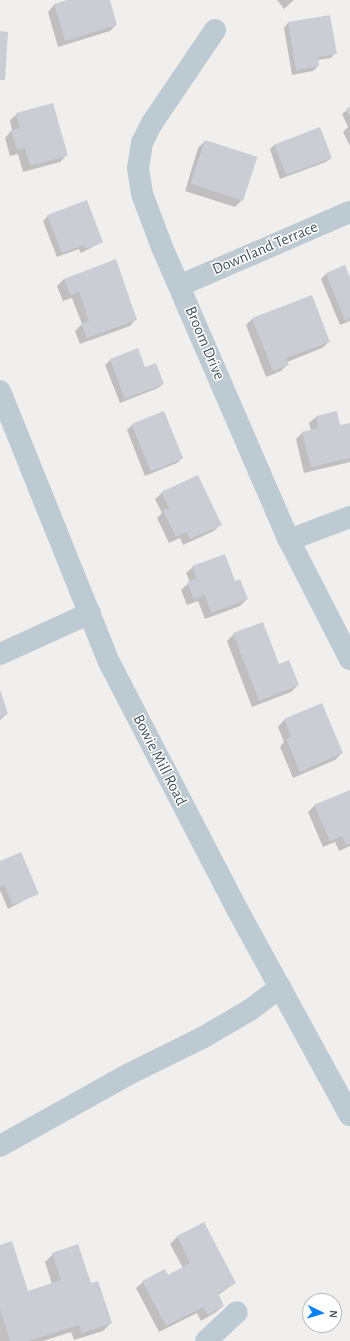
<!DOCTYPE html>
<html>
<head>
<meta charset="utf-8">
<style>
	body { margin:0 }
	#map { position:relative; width:350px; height:1341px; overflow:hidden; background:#f1eeee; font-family:"Alegreya Sans",sans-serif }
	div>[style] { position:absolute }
	.shadow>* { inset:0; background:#0003 }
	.building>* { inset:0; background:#caced4; transform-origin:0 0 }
	.minor>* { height:22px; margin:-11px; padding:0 11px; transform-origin:11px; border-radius:11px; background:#bdcad2 }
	span { translate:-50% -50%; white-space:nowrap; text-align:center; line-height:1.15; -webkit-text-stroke:3px #fff; paint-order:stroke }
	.street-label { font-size:16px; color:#44545e }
	.north { position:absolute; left:302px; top:1293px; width:40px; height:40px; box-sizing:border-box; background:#fff; border:1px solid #b4bbbf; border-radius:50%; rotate:95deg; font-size:11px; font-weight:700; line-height:16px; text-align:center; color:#44545e }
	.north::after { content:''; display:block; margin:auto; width:14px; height:18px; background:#0681f4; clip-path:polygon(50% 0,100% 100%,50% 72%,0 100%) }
</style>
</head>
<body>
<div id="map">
	<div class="shadow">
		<i style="clip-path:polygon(71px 0,109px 0,116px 25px,110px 31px,58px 47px,48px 12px,54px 5px)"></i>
		<i style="clip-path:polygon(277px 0,294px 0,284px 9px)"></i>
		<i style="clip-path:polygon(288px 23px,335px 53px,331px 58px,317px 60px,318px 66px,313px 71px,292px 75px,284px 28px)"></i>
		<i style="clip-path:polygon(350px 108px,350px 146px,343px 132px,348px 127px,342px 114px)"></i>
		<i style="clip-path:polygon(17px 114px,67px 155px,60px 162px,23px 172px,18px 154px,10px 156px,5px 138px,12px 130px,10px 120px)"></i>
		<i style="clip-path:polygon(205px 141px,242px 200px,235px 207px,185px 191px,198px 148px)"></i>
		<i style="clip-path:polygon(274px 145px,331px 158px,326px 162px,280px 179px,270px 149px)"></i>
		<i style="clip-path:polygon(48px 216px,102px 242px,81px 253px,79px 249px,57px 257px,43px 221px)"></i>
		<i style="clip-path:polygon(115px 261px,136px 319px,130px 326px,80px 344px,75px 331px,82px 324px,72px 298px,63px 301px,57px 286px,64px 279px)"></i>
		<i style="clip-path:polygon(345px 267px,350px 280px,350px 321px,340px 325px,321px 279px,326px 274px)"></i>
		<i style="clip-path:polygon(253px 318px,329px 342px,322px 348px,287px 362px,288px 364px,281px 371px,266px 377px,246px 325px)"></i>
		<i style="clip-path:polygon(138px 350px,144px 368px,163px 384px,158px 388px,120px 403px,105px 365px,110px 360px)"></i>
		<i style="clip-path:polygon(336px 412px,339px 426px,350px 424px,350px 462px,304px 473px,296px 439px,302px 433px,311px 430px,309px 423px,316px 417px)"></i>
		<i style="clip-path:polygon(132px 425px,182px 458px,177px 463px,145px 476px,127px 430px)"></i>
		<i style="clip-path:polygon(162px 493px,220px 525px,214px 531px,183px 545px,180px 538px,169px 543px,157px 518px,162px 513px,155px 499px)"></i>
		<i style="clip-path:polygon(193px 567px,234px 582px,247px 599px,240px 606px,205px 619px,198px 601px,187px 605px,181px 590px,190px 582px,186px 573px)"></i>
		<i style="clip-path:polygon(234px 634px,278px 665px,298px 685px,291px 692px,252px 707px,227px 641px)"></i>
		<i style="clip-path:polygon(0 691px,7px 714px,0 720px)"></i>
		<i style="clip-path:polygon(284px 720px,342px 753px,335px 760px,293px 778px,280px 747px,284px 742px,278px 727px)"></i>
		<i style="clip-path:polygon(350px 791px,350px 846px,339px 851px,335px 842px,323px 847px,308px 812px,315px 805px)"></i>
		<i style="clip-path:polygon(0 862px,38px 893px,8px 909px,0 890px)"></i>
		<i style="clip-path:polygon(204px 1223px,235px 1283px,218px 1295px,223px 1306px,216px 1312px,201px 1321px,197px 1313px,159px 1332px,136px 1288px,143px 1282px,168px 1276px,183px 1268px,170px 1244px,177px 1237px)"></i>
		<i style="clip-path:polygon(0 1246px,28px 1292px,52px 1284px,45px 1262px,53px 1254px,90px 1285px,111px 1323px,103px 1331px,74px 1340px,71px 1332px,43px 1341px,0 1341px)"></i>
	</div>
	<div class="building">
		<i style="clip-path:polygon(67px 0,110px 0,117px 25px,65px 41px,54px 4px)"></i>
		<i style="clip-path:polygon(330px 15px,337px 54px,318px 57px,319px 66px,296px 70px,288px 22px)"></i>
		<i style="clip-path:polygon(0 31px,8px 32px,5px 80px,0 80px)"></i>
		<i style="clip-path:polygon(53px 103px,68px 156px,30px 166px,25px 148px,17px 150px,11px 130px,20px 128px,16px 113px)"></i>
		<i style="clip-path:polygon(350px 107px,350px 117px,346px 109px)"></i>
		<i style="left:320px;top:127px;width:33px;height:49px;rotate:69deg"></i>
		<i style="left:205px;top:140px;width:55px;height:46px;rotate:18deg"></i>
		<i style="clip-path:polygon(87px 200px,103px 242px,86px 249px,84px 245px,62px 253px,47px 215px)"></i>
		<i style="clip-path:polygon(116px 259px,137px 320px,87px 338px,81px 324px,89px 321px,79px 292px,70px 295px,64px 279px)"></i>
		<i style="clip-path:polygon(345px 265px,350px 277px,350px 318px,345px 321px,326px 273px)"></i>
		<i style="clip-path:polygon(312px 295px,330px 342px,286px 358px,289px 365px,273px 371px,252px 318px)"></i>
		<i style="clip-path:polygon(138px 348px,145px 367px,156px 363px,164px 384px,125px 399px,110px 359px)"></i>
		<i style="left:164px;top:411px;width:51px;height:35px;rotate:68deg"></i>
		<i style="clip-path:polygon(337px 411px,340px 425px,350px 423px,350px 458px,311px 467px,302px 432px,318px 428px,316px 416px)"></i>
		<i style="clip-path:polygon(198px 475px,222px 525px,190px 539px,187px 532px,176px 537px,163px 510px,169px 508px,161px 492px)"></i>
		<i style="clip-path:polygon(225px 554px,235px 581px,240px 579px,248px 599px,211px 613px,205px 595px,194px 599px,187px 582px,197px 578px,192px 566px)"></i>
		<i style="clip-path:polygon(263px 622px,279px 664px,289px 660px,299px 685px,259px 701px,233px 633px)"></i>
		<i style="clip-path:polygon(0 689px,8px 714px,0 717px)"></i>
		<i style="clip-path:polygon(322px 703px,343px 753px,300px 772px,286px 739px,291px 737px,284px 719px)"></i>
		<i style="clip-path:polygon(350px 790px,350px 843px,346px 845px,342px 836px,330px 841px,314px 805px)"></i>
		<i style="clip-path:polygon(21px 852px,39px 894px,13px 905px,4px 885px,0 887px,0 861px)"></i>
		<i style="clip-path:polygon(204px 1222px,236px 1283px,218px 1293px,224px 1306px,208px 1315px,203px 1307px,166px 1326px,142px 1281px,165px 1269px,168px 1275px,190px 1263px,177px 1236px)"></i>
		<i style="clip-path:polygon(12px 1241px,28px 1291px,61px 1280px,52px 1253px,78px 1244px,91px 1283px,98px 1281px,112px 1323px,82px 1333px,79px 1325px,28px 1341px,10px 1341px,0 1309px,0 1245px)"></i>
	</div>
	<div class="minor">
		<i style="left:215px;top:30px;width:112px;rotate:124.1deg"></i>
		<i style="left:152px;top:123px;width:22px;rotate:117deg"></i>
		<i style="left:142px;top:143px;width:25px;rotate:99deg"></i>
		<i style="left:138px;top:168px;width:26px;rotate:81deg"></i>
		<i style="left:142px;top:194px;width:57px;rotate:69.3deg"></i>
		<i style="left:162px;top:247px;width:319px;rotate:66.6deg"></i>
		<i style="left:289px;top:540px;width:134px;rotate:62.9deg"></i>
		<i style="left:181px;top:285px;width:184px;rotate:-23.4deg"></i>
		<i style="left:0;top:391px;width:294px;rotate:68.1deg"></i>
		<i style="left:110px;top:664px;width:276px;rotate:62.6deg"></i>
		<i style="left:237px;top:909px;width:235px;rotate:61.3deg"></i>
		<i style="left:289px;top:540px;width:65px;rotate:-20.7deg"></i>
		<i style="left:0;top:654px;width:99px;rotate:-24.5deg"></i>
		<i style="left:0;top:1146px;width:148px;rotate:-29.2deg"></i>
		<i style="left:129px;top:1074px;width:81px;rotate:-26.3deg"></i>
		<i style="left:202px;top:1038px;width:56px;rotate:-30.3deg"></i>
		<i style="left:250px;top:1010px;width:38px;rotate:-37deg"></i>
		<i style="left:206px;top:1341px;width:42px;rotate:-43.1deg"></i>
	</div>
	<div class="street-label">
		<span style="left:265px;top:248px;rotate:-23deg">Downland Terrace</span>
		<span style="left:205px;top:343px;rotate:67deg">Broom Drive</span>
		<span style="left:160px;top:760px;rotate:63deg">Bowie Mill Road</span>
	</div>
	<div class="north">N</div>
</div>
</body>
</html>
